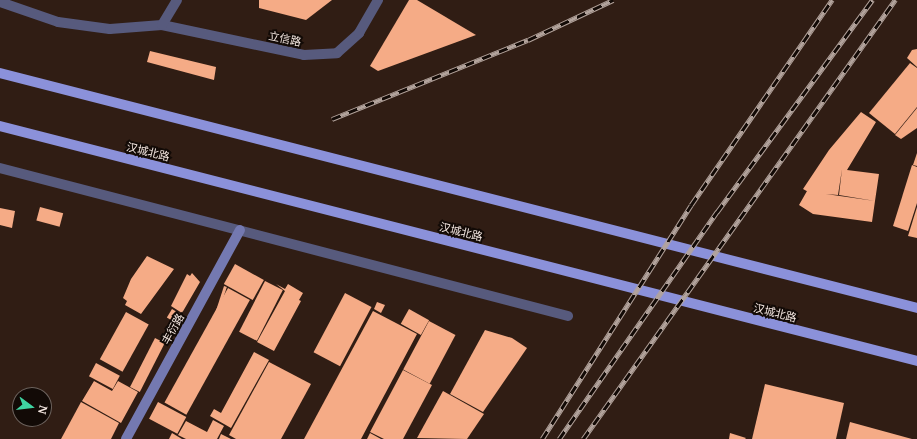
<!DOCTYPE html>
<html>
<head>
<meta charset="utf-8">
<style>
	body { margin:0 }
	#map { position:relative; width:917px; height:439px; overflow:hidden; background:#301d14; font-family:"Noto Serif","Noto Sans SC",serif }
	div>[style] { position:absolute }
	.building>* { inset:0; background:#f5ab86; transform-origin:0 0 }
	.street>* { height:10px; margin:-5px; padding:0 5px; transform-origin:5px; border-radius:5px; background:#575a7d }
	.secondary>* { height:10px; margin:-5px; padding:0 5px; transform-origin:5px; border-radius:5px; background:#7479b1 }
	.primary>* { height:10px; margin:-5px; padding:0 5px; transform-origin:5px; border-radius:5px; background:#8b91da }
	.rail>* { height:4.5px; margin-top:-2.25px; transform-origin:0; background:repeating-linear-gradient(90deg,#120a06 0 9px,#b2a39c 0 18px); box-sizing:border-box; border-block:1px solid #b2a39c }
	span { translate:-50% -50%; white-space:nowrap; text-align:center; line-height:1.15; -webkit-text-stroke:4px #120a06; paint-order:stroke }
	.street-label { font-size:11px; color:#f5e8e2 }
	.north { position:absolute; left:12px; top:387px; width:40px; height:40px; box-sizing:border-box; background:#120a06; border:1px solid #6d635e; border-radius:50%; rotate:105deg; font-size:11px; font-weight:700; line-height:16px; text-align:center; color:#f5e8e2 }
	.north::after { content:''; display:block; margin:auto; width:14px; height:18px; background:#3fd4a2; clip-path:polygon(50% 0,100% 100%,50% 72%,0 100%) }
</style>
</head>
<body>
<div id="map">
	<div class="building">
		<i style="clip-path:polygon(259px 0,332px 0,306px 20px,259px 8px)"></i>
		<i style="clip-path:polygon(409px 0,417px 0,476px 35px,378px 71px,370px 66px)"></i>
		<i style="clip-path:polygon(917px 49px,917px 67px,907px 58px,912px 50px)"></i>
		<i style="clip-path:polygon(150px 51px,216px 67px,214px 80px,147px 62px)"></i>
		<i style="clip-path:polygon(910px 63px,917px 68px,917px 107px,895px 134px,869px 113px)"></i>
		<i style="clip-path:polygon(917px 108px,917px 128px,901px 139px,895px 135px)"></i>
		<i style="clip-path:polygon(861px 112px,876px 122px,847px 170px,879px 174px,875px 201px,839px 195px,842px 169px,838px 195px,826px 194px,875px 201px,872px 222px,813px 214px,799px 205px,807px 191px,812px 194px,803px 189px,829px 150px)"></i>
		<i style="clip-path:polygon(917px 153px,917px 166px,913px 165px)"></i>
		<i style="clip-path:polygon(912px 165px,917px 167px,917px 203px,908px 231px,893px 226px)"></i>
		<i style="left:40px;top:207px;width:24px;height:14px;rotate:15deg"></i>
		<i style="clip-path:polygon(917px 207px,917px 238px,908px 236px)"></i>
		<i style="clip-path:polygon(0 208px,15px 211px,12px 228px,0 225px)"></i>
		<i style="clip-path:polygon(147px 256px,174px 269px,141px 314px,125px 305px,127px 301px,123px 298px,131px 279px)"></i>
		<i style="left:235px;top:264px;width:33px;height:23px;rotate:29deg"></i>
		<i style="clip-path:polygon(192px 273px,200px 282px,182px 313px,171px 306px,187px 274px,190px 276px)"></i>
		<i style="left:265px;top:281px;width:20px;height:57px;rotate:27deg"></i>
		<i style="clip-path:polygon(276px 284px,285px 289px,288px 284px,303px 293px,299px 300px,301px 301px,274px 351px,257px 342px,285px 291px)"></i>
		<i style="left:224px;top:286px;width:3px;height:130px;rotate:18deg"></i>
		<i style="left:228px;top:288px;width:25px;height:131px;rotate:29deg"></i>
		<i style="left:345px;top:293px;width:30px;height:67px;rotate:28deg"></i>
		<i style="clip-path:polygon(377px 302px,385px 305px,381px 313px,374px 309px)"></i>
		<i style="left:172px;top:309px;width:12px;height:10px;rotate:31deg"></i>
		<i style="left:409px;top:309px;width:23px;height:17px;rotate:29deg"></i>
		<i style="clip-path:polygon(373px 311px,417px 334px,361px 439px,304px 439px)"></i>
		<i style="left:126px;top:312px;width:26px;height:54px;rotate:29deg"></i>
		<i style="left:429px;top:321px;width:30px;height:55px;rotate:28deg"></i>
		<i style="clip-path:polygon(485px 330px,512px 338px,527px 348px,483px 412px,450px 394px)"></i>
		<i style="left:155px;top:338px;width:11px;height:55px;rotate:27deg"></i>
		<i style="clip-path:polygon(254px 352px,269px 360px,231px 428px,210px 416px,214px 409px,221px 413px)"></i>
		<i style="clip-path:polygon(269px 362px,311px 384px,281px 439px,236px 439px,229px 435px)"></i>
		<i style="left:96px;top:363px;width:27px;height:15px;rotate:28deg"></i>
		<i style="clip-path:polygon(403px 370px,432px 385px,403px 439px,384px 439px,370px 432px)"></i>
		<i style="clip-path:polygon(94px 381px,112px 391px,118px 381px,138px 392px,121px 423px,82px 401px)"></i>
		<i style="clip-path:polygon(765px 384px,844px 403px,836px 439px,752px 439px)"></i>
		<i style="clip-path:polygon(443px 391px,484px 414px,467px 439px,417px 438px)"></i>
		<i style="clip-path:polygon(81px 402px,119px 423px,111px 439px,61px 439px)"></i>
		<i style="left:158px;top:402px;width:32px;height:19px;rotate:28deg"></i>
		<i style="clip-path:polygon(213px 420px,224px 426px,217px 439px,186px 439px,178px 435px,186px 421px,207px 432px)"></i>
		<i style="clip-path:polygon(850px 422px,912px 439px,846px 439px)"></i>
		<i style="clip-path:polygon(172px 433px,182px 439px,169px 439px)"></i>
		<i style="clip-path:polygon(370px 433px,381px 439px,367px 439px)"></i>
		<i style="clip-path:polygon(730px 433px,746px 438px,745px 439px,729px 439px)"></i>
		<i style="clip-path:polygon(221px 434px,231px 439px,219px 439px)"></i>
	</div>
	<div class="street">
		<i style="left:0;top:2px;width:61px;rotate:19deg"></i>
		<i style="left:58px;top:22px;width:52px;rotate:7.7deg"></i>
		<i style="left:110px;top:29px;width:52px;rotate:-4.4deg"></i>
		<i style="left:162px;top:25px;width:145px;rotate:11.9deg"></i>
		<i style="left:304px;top:55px;width:33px;rotate:-3deg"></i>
		<i style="left:337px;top:53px;width:30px;rotate:-42deg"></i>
		<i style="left:359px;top:33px;width:38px;rotate:-60deg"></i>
		<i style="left:162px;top:25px;width:29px;rotate:-59deg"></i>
		<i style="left:0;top:168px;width:587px;rotate:14.6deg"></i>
	</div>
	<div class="secondary">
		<i style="left:126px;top:439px;width:238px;rotate:-61.4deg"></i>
	</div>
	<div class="primary">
		<i style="left:0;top:73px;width:947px;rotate:14.37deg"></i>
		<i style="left:0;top:126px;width:947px;rotate:14.37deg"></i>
	</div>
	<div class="rail">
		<i style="left:332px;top:119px;width:211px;rotate:-22deg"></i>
		<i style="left:528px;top:40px;width:94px;rotate:-25.2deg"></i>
		<i style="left:542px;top:439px;width:277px;rotate:-57.5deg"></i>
		<i style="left:691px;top:205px;width:249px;rotate:-55.5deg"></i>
		<i style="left:559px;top:439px;width:277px;rotate:-55.2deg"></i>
		<i style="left:717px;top:212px;width:263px;rotate:-53.8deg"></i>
		<i style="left:583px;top:439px;width:539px;rotate:-54.6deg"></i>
	</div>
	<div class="street-label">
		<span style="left:285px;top:39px;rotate:12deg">立信路</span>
		<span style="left:148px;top:152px;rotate:14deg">汉城北路</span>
		<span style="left:461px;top:232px;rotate:14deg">汉城北路</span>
		<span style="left:775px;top:313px;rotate:14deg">汉城北路</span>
		<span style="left:173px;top:329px;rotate:-61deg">丰衍路</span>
	</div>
	<div class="north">N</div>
</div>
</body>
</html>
